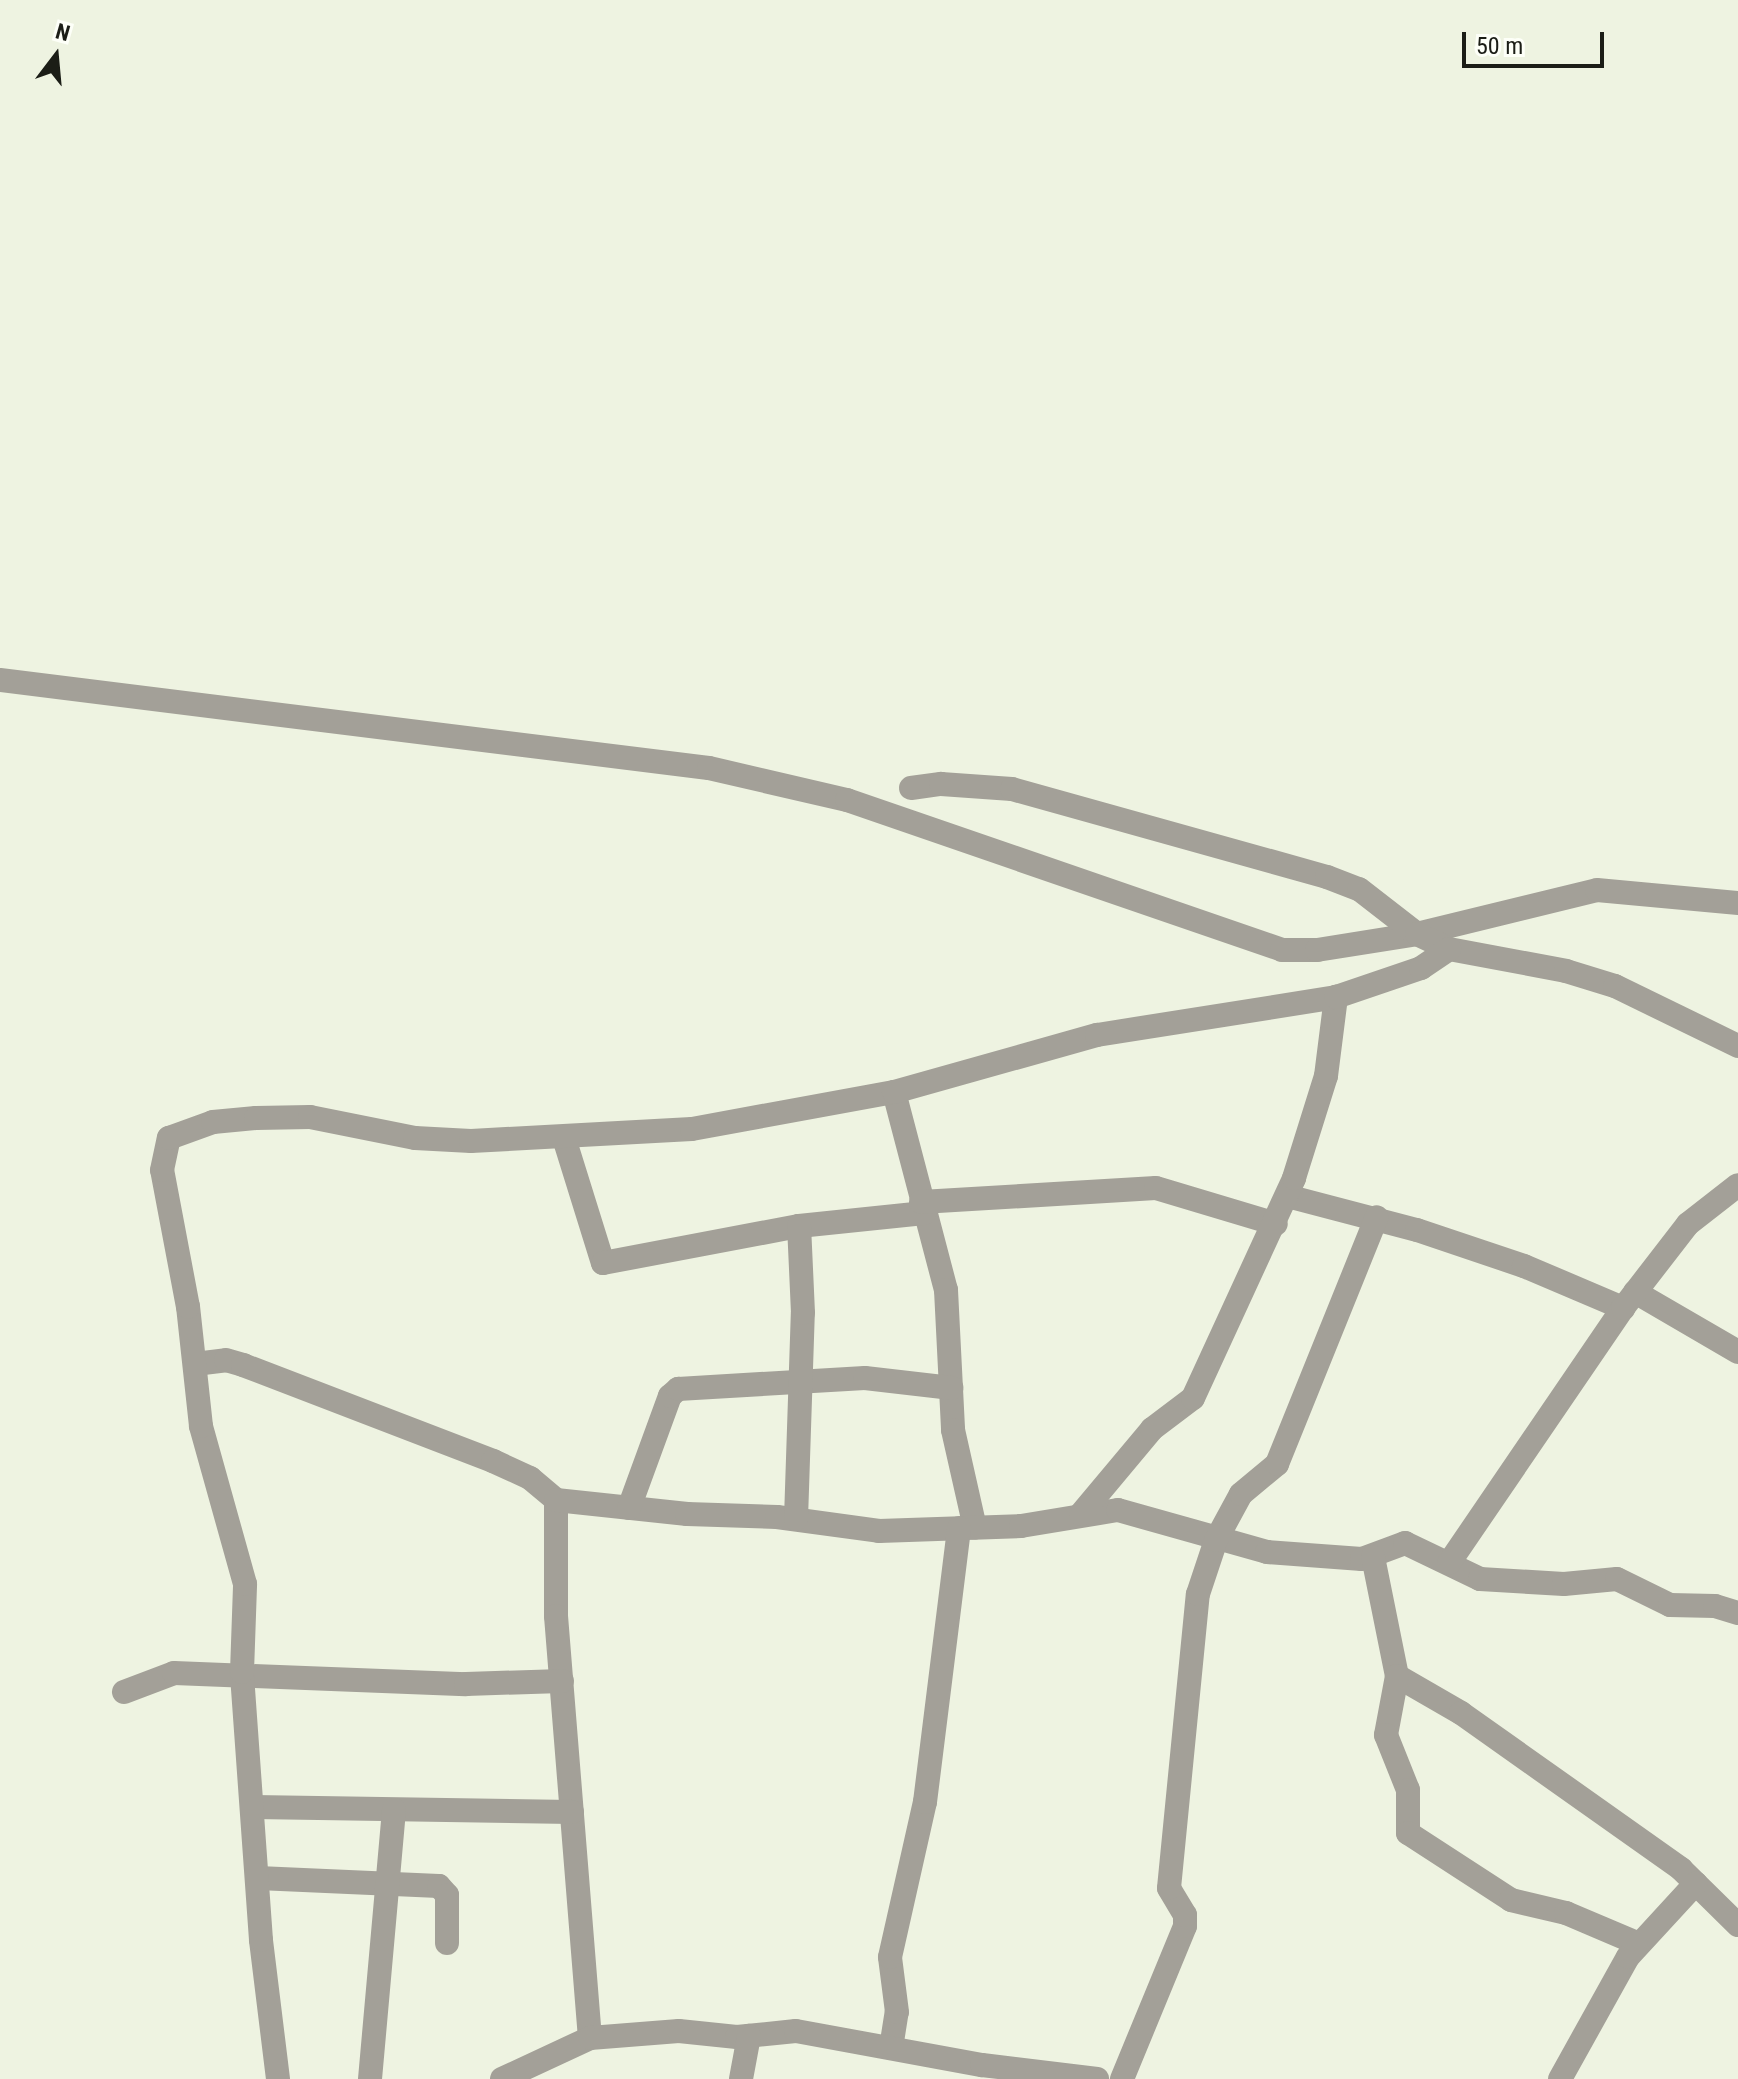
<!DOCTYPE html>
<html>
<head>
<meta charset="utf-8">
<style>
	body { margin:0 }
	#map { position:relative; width:1738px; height:2079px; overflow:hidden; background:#eef3e1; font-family:"Roboto Condensed",sans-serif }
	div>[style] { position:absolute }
	.minor>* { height:24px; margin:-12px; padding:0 12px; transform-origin:12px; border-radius:12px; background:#a3a098 }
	span { translate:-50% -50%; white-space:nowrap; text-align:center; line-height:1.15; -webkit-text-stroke:7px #fdfff8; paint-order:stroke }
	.north { position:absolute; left:16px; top:16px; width:80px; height:80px; -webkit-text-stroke:6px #fdfff8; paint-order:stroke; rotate:16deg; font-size:22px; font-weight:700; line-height:32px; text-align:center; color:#1b1d16 }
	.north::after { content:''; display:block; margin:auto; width:28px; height:36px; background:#1b1d16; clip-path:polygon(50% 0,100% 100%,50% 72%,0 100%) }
	.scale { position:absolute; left:1462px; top:32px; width:142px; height:36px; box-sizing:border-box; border:4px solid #1b1d16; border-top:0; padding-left:10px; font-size:24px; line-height:28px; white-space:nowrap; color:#1b1d16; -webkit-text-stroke:6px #fdfff8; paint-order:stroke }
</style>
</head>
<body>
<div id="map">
	<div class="minor">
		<i style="left:0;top:680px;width:714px;rotate:7.08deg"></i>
		<i style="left:709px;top:768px;width:142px;rotate:13.1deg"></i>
		<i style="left:847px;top:800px;width:460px;rotate:19deg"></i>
		<i style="left:1282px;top:950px;width:35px"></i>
		<i style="left:1317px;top:950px;width:101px;rotate:-9.1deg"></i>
		<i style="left:1417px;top:934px;width:185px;rotate:-13.7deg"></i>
		<i style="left:1597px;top:890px;width:142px;rotate:5.3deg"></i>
		<i style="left:911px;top:788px;width:30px;rotate:-8deg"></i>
		<i style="left:941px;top:784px;width:71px;rotate:4deg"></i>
		<i style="left:1012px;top:789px;width:327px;rotate:15.6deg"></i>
		<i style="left:1327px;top:877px;width:34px;rotate:21deg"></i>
		<i style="left:1359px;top:889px;width:73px;rotate:37.8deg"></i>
		<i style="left:1417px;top:934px;width:35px;rotate:25deg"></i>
		<i style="left:1449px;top:949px;width:119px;rotate:10.6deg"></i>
		<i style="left:1566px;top:971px;width:51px;rotate:17deg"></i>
		<i style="left:1615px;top:986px;width:137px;rotate:26deg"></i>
		<i style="left:894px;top:1092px;width:205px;rotate:75.3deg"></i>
		<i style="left:946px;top:1290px;width:140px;rotate:87.1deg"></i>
		<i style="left:953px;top:1430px;width:100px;rotate:77.3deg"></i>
		<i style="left:564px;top:1138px;width:131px;rotate:72.7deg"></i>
		<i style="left:603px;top:1263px;width:199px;rotate:-10.7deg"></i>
		<i style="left:799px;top:1226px;width:126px;rotate:-5.9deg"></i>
		<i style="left:1287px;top:1196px;width:134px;rotate:14.7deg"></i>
		<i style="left:1417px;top:1230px;width:113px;rotate:18.6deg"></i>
		<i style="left:1524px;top:1266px;width:108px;rotate:23deg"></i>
		<i style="left:921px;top:1202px;width:235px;rotate:-3.4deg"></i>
		<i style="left:1156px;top:1188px;width:125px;rotate:16.7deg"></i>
		<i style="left:1635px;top:1292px;width:119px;rotate:30.2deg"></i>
		<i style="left:195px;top:1364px;width:31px;rotate:-7deg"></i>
		<i style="left:226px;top:1360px;width:18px;rotate:16deg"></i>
		<i style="left:243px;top:1365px;width:268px;rotate:21deg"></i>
		<i style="left:493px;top:1461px;width:41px;rotate:24.7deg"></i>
		<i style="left:530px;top:1478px;width:34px;rotate:40deg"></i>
		<i style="left:556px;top:1500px;width:116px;rotate:90deg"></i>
		<i style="left:556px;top:1616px;width:423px;rotate:85.4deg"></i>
		<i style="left:556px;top:1500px;width:132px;rotate:6.1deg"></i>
		<i style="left:687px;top:1514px;width:90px;rotate:1.9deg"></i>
		<i style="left:777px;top:1517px;width:103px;rotate:7.8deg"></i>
		<i style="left:879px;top:1531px;width:142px;rotate:-2deg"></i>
		<i style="left:1021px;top:1526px;width:98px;rotate:-9.4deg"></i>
		<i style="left:1118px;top:1510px;width:155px;rotate:15.7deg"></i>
		<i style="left:1267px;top:1552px;width:95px;rotate:4.2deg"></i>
		<i style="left:1362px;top:1559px;width:46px;rotate:-20.4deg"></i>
		<i style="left:1405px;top:1543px;width:83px;rotate:25.6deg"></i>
		<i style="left:1480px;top:1579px;width:84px;rotate:3.4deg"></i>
		<i style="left:1564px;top:1584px;width:53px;rotate:-5.4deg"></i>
		<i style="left:1617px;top:1579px;width:59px;rotate:26.1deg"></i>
		<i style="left:1670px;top:1605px;width:45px;rotate:1.3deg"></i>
		<i style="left:1715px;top:1606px;width:24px;rotate:17deg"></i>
		<i style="left:629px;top:1508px;width:119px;rotate:-69.9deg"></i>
		<i style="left:670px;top:1396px;width:11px;rotate:-41deg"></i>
		<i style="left:678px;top:1389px;width:187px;rotate:-3.4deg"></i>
		<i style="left:865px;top:1378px;width:87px;rotate:6.6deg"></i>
		<i style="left:1081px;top:1514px;width:111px;rotate:-50.1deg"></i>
		<i style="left:1152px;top:1429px;width:51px;rotate:-37.1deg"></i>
		<i style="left:1193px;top:1398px;width:242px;rotate:-65.3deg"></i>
		<i style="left:1294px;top:1178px;width:107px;rotate:-72.6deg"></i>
		<i style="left:1326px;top:1076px;width:80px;rotate:-82.8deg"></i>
		<i style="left:796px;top:1519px;width:206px;rotate:-88.1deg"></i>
		<i style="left:803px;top:1313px;width:87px;rotate:-92.6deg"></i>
		<i style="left:1373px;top:1557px;width:121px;rotate:78.6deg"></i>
		<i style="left:1397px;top:1676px;width:74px;rotate:30deg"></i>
		<i style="left:1461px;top:1713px;width:270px;rotate:35.3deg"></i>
		<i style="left:1681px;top:1869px;width:80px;rotate:44.5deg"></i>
		<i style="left:1449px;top:1563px;width:309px;rotate:-55.7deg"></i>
		<i style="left:1623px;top:1308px;width:106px;rotate:-52.3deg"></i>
		<i style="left:1688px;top:1224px;width:63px;rotate:-38deg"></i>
		<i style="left:1397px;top:1676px;width:60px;rotate:100.6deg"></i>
		<i style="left:1386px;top:1735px;width:59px;rotate:68.2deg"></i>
		<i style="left:1408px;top:1790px;width:43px;rotate:90deg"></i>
		<i style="left:1408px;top:1833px;width:123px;rotate:33deg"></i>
		<i style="left:1511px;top:1900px;width:57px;rotate:13.3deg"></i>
		<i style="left:1566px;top:1913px;width:79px;rotate:23deg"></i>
		<i style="left:124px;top:1692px;width:53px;rotate:-20.8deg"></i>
		<i style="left:174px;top:1673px;width:292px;rotate:2.2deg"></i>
		<i style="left:466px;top:1684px;width:96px;rotate:-1.8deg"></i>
		<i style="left:254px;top:1807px;width:318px;rotate:0.9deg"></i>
		<i style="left:258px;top:1878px;width:181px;rotate:2.5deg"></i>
		<i style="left:439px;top:1886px;width:12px;rotate:48deg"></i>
		<i style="left:447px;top:1895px;width:48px;rotate:90deg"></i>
		<i style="left:891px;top:2048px;width:36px;rotate:-81deg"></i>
		<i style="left:897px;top:2012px;width:55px;rotate:-97.3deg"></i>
		<i style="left:890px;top:1957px;width:159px;rotate:-77.3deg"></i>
		<i style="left:925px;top:1802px;width:276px;rotate:-82.9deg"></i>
		<i style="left:278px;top:2079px;width:140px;rotate:-97deg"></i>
		<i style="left:261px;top:1940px;width:269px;rotate:-94.1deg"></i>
		<i style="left:242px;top:1672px;width:88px;rotate:-88deg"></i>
		<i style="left:245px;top:1584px;width:164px;rotate:-105.6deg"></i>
		<i style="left:201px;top:1426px;width:120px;rotate:-96.2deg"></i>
		<i style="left:188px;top:1307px;width:139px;rotate:-100.7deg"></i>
		<i style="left:162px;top:1170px;width:33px;rotate:-78deg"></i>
		<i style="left:169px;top:1138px;width:47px;rotate:-20deg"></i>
		<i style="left:213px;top:1122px;width:43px;rotate:-5.3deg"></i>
		<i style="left:256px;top:1118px;width:54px;rotate:-1.1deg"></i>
		<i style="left:310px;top:1117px;width:107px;rotate:11.3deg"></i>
		<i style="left:415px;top:1138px;width:56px;rotate:3.1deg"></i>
		<i style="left:471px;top:1141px;width:221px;rotate:-3.1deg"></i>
		<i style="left:692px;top:1129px;width:205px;rotate:-10.4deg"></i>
		<i style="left:894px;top:1092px;width:211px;rotate:-15.7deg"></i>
		<i style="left:1097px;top:1035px;width:242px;rotate:-9deg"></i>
		<i style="left:1336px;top:997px;width:90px;rotate:-18.8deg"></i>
		<i style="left:1421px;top:968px;width:34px;rotate:-34deg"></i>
		<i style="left:370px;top:2079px;width:270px;rotate:-84.9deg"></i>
		<i style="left:502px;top:2079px;width:97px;rotate:-25deg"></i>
		<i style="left:590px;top:2038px;width:89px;rotate:-4.5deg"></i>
		<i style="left:679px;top:2031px;width:58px;rotate:5.9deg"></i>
		<i style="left:737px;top:2037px;width:59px;rotate:-5.8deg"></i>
		<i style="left:796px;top:2031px;width:189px;rotate:10.4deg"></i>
		<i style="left:982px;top:2065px;width:116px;rotate:6.9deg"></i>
		<i style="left:741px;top:2079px;width:44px;rotate:-79.5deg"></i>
		<i style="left:1122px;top:2079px;width:165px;rotate:-67.6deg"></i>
		<i style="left:1185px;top:1926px;width:11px;rotate:-90deg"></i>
		<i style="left:1185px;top:1915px;width:31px;rotate:-121deg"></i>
		<i style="left:1169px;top:1888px;width:295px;rotate:-84.4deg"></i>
		<i style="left:1198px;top:1594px;width:57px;rotate:-71.6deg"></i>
		<i style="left:1216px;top:1540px;width:52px;rotate:-61.5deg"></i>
		<i style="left:1241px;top:1494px;width:47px;rotate:-39.8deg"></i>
		<i style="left:1277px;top:1464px;width:266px;rotate:-68deg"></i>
		<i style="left:1560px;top:2079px;width:140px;rotate:-60.9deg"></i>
		<i style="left:1628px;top:1957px;width:100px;rotate:-47.4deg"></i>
	</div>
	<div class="north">N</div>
	<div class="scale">50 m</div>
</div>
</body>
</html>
